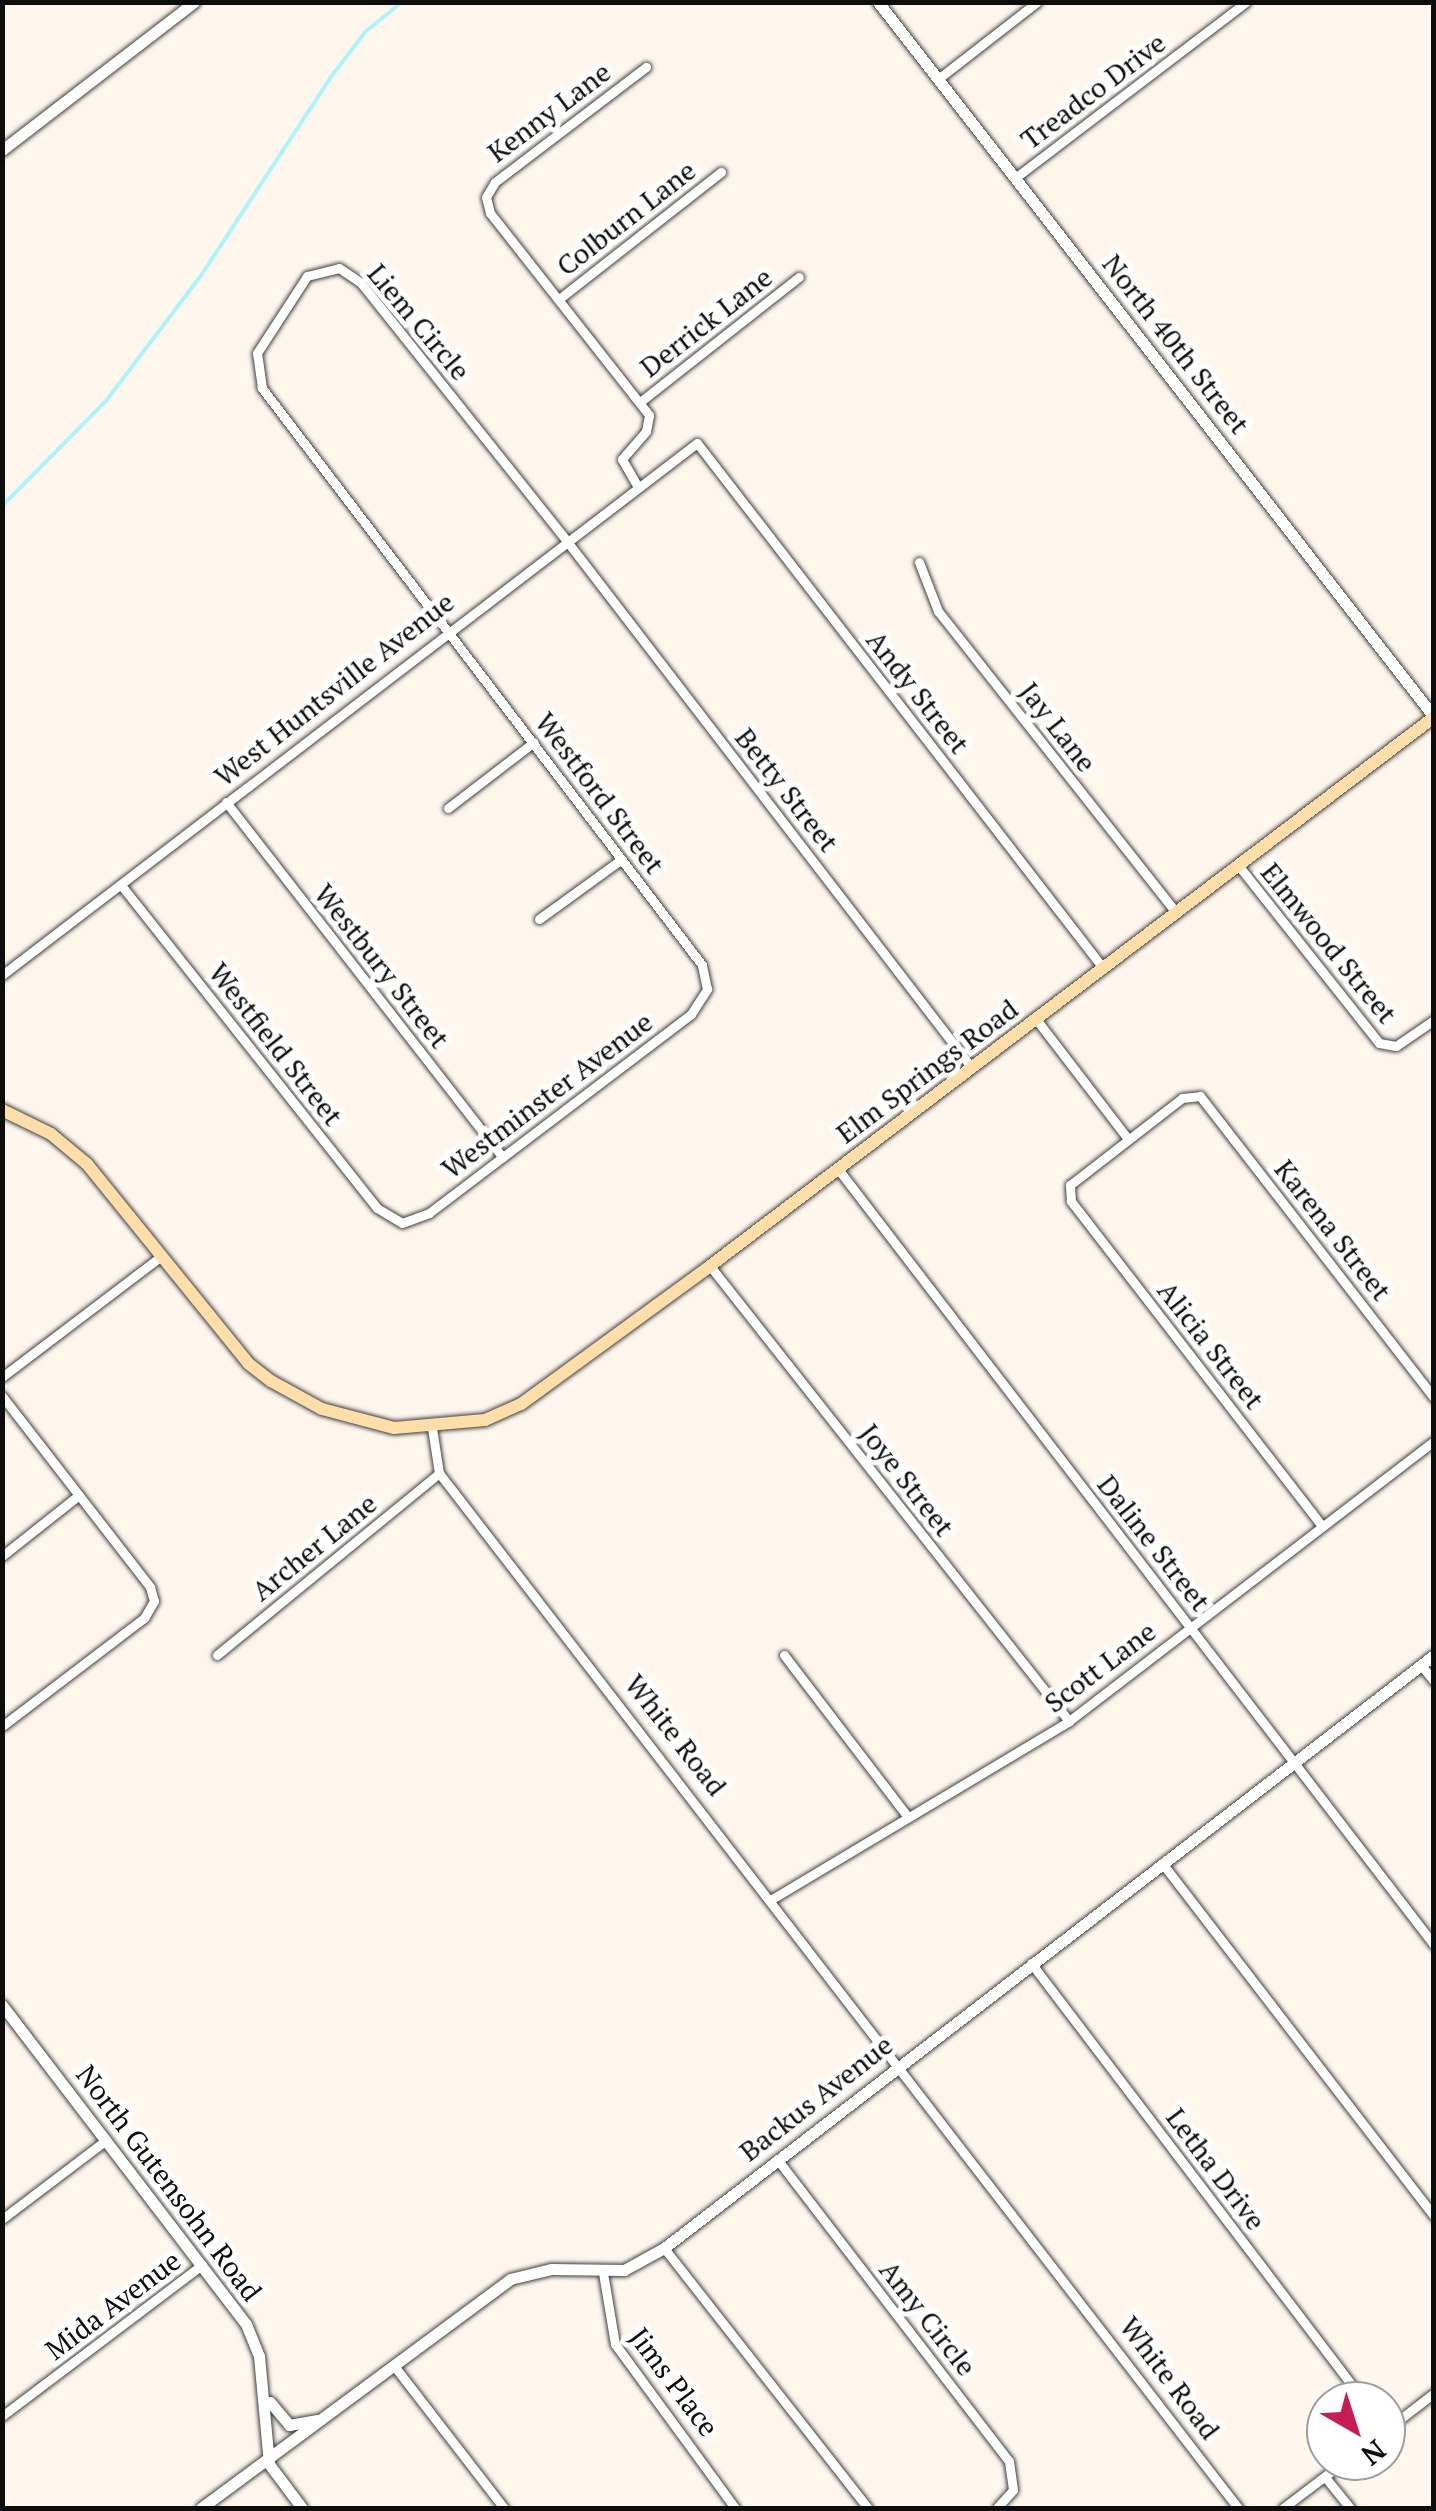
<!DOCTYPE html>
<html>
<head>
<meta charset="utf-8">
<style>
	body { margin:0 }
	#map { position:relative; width:1436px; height:2511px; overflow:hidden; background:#fff7ee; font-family:"PT Serif",serif }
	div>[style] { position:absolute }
	.stream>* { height:4px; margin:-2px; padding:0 2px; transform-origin:2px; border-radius:2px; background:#aff3fa }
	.roads { filter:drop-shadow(0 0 2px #404040) drop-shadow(0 0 2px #404040) }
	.minor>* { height:9px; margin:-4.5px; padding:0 4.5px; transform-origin:4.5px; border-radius:4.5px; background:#fff }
	.tertiary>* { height:11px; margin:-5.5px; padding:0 5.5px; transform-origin:5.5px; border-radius:5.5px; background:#fff }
	.secondary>* { height:12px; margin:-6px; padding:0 6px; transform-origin:6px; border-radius:6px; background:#ffdea9 }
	span { translate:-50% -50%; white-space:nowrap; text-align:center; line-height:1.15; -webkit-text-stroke:10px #fff; paint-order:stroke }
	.street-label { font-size:28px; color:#0d0d0d }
	.frame { position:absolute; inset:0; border:5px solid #0d0d0d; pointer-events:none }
	.north { position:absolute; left:1306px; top:2381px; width:100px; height:100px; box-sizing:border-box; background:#fff; border:2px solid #9e9e9e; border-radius:50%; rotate:141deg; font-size:28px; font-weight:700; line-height:40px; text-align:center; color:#0d0d0d }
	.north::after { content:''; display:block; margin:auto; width:35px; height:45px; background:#c61d54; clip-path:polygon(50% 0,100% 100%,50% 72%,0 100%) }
</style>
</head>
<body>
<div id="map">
	<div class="stream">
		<i style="left:2px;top:506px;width:148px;rotate:-45.3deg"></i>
		<i style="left:106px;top:401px;width:159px;rotate:-52.9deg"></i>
		<i style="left:202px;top:274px;width:235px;rotate:-56.8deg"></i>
		<i style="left:331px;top:77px;width:56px;rotate:-52.9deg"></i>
		<i style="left:365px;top:32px;width:48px;rotate:-39deg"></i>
	</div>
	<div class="roads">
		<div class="minor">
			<i style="left:938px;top:79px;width:125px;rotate:-37.9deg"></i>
			<i style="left:1015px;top:178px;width:290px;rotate:-37.3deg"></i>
			<i style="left:559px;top:299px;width:206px;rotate:-38.1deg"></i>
			<i style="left:640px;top:402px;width:202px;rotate:-38.2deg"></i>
			<i style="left:638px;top:487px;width:32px;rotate:-120deg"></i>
			<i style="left:622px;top:459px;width:37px;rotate:-49deg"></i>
			<i style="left:646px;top:431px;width:16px;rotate:-79deg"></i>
			<i style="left:649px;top:415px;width:257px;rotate:-128.2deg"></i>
			<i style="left:490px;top:213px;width:16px;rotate:-104deg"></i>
			<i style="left:486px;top:197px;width:17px;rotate:-59deg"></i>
			<i style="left:495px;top:182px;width:190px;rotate:-37.3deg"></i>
			<i style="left:919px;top:562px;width:53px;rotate:68.8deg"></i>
			<i style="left:938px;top:611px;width:384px;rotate:51.7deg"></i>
			<i style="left:226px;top:802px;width:450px;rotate:52.1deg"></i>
			<i style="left:448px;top:808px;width:108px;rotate:-37.5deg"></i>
			<i style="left:1238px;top:865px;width:227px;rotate:51.6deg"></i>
			<i style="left:1379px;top:1043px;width:17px;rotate:10deg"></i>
			<i style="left:1396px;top:1046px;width:46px;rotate:-34.4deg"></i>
			<i style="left:121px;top:885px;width:412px;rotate:51.6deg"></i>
			<i style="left:377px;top:1208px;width:29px;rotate:31deg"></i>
			<i style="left:402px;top:1223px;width:29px;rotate:-20deg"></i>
			<i style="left:429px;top:1213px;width:329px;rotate:-37.2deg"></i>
			<i style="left:691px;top:1014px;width:30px;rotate:-57deg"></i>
			<i style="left:707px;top:989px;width:25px;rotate:-102deg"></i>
			<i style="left:702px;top:965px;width:726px;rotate:-127.33deg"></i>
			<i style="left:262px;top:388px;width:35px;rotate:-98deg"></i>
			<i style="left:257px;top:353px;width:92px;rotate:-57deg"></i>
			<i style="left:307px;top:276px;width:33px;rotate:-14deg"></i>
			<i style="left:339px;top:268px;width:27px;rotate:34deg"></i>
			<i style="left:361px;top:283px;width:329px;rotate:51.4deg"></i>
			<i style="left:566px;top:540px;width:666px;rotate:52.44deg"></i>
			<i style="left:539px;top:919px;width:102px;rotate:-35.9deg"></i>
			<i style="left:2px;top:975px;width:875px;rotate:-37.43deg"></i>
			<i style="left:697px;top:443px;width:664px;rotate:52.28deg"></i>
			<i style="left:1036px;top:1019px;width:151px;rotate:52.5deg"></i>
			<i style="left:838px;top:1169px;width:978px;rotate:52.47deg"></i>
			<i style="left:710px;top:1266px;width:580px;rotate:51.73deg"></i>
			<i style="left:2px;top:1377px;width:198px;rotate:-37.2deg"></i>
			<i style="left:2px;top:1396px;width:242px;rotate:52.2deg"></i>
			<i style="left:150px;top:1587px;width:15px;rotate:74deg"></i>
			<i style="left:154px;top:1601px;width:20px;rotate:120deg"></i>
			<i style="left:144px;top:1618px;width:178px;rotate:142.7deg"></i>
			<i style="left:432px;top:1428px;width:46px;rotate:81.2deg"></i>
			<i style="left:439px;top:1473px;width:1308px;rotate:52.33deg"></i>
			<i style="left:1322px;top:1526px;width:411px;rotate:-127.7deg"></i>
			<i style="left:1071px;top:1201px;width:16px;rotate:-94deg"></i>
			<i style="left:1070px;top:1185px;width:142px;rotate:-37.8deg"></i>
			<i style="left:1182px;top:1098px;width:18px;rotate:-6deg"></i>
			<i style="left:1200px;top:1096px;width:382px;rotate:52.2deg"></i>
			<i style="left:2px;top:1556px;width:98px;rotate:-38.4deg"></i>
			<i style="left:217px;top:1655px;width:287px;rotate:-39.3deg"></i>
			<i style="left:784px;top:1655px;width:204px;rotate:52.6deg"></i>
			<i style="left:1421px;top:1665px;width:21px;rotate:51deg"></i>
			<i style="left:1162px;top:1863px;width:446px;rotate:52.4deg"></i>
			<i style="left:772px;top:1899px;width:346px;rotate:-30.9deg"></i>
			<i style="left:1069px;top:1721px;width:460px;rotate:-37.5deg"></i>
			<i style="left:1031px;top:1963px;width:550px;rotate:52.76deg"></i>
			<i style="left:777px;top:2159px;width:381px;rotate:52.5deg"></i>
			<i style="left:1009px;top:2461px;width:29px;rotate:82deg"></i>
			<i style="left:1013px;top:2490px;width:24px;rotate:132deg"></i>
			<i style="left:2px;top:2219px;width:131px;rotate:-37.2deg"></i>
			<i style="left:664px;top:2248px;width:330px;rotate:51.9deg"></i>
			<i style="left:603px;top:2273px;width:72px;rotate:80.4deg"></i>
			<i style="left:615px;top:2344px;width:203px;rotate:53.8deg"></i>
			<i style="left:395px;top:2367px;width:178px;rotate:52.3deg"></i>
			<i style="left:2px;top:2416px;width:251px;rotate:-37.1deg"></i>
			<i style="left:1386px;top:2430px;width:61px;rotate:-37.6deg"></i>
			<i style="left:1325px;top:2477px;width:40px;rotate:51deg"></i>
			<i style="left:1283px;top:2508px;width:78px;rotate:-37.2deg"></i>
		</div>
		<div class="tertiary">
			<i style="left:878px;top:2px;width:906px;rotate:52.13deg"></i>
			<i style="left:2px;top:150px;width:242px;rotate:-37.6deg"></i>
			<i style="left:2px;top:2005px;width:402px;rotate:52.6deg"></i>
			<i style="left:246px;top:2324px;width:35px;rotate:68deg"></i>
			<i style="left:259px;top:2356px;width:108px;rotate:84.7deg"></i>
			<i style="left:270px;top:2402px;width:30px;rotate:50deg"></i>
			<i style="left:289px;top:2425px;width:29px;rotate:-10deg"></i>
			<i style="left:269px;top:2464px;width:55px;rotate:53.1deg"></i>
			<i style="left:201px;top:2508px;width:385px;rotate:-36.5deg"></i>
			<i style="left:510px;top:2279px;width:42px;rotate:-13.7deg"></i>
			<i style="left:551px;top:2269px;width:73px;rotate:0.8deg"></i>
			<i style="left:624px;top:2270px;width:46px;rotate:-28.8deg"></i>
			<i style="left:664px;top:2248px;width:972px;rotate:-37.6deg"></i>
		</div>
		<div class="secondary">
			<i style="left:2px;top:1110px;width:55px;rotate:26.1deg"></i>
			<i style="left:51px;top:1134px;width:47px;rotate:39.8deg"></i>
			<i style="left:87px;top:1164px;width:257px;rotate:51deg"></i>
			<i style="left:249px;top:1364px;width:28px;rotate:38deg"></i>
			<i style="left:271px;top:1381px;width:58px;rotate:28.8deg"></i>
			<i style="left:322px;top:1409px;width:74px;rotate:14.8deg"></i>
			<i style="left:394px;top:1428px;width:91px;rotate:-5deg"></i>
			<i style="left:485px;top:1420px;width:39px;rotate:-24deg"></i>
			<i style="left:521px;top:1404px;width:234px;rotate:-36.1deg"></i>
			<i style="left:710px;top:1266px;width:909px;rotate:-37.17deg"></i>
		</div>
	</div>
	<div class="street-label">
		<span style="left:1093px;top:91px;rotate:-37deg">Treadco Drive</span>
		<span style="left:549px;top:112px;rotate:-37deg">Kenny Lane</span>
		<span style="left:626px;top:218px;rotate:-38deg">Colburn Lane</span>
		<span style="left:419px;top:322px;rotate:50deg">Liem Circle</span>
		<span style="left:706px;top:322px;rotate:-38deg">Derrick Lane</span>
		<span style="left:1176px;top:344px;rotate:52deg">North 40th Street</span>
		<span style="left:334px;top:689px;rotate:-38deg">West Huntsville Avenue</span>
		<span style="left:918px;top:692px;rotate:52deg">Andy Street</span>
		<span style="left:1058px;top:727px;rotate:52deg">Jay Lane</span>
		<span style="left:787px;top:790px;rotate:52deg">Betty Street</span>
		<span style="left:600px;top:793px;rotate:53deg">Westford Street</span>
		<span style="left:1329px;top:943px;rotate:51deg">Elmwood Street</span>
		<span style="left:382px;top:966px;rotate:52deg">Westbury Street</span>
		<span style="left:276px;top:1044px;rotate:52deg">Westfield Street</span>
		<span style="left:927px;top:1071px;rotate:-37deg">Elm Springs Road</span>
		<span style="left:547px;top:1095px;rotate:-37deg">Westminster Avenue</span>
		<span style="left:1333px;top:1230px;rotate:52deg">Karena Street</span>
		<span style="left:1211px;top:1345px;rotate:52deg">Alicia Street</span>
		<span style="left:907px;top:1480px;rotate:52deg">Joye Street</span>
		<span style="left:1154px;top:1543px;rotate:52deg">Daline Street</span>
		<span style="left:314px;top:1547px;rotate:-39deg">Archer Lane</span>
		<span style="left:1100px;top:1667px;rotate:-37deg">Scott Lane</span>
		<span style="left:676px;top:1735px;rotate:52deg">White Road</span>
		<span style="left:816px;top:2098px;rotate:-38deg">Backus Avenue</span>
		<span style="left:1216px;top:2169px;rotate:53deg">Letha Drive</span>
		<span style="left:169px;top:2183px;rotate:53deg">North Gutensohn Road</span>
		<span style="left:113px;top:2305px;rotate:-37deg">Mida Avenue</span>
		<span style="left:928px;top:2318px;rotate:52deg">Amy Circle</span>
		<span style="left:1170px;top:2378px;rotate:53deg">White Road</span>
		<span style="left:674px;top:2382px;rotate:53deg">Jims Place</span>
	</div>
	<div class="frame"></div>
	<div class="north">N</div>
</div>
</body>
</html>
